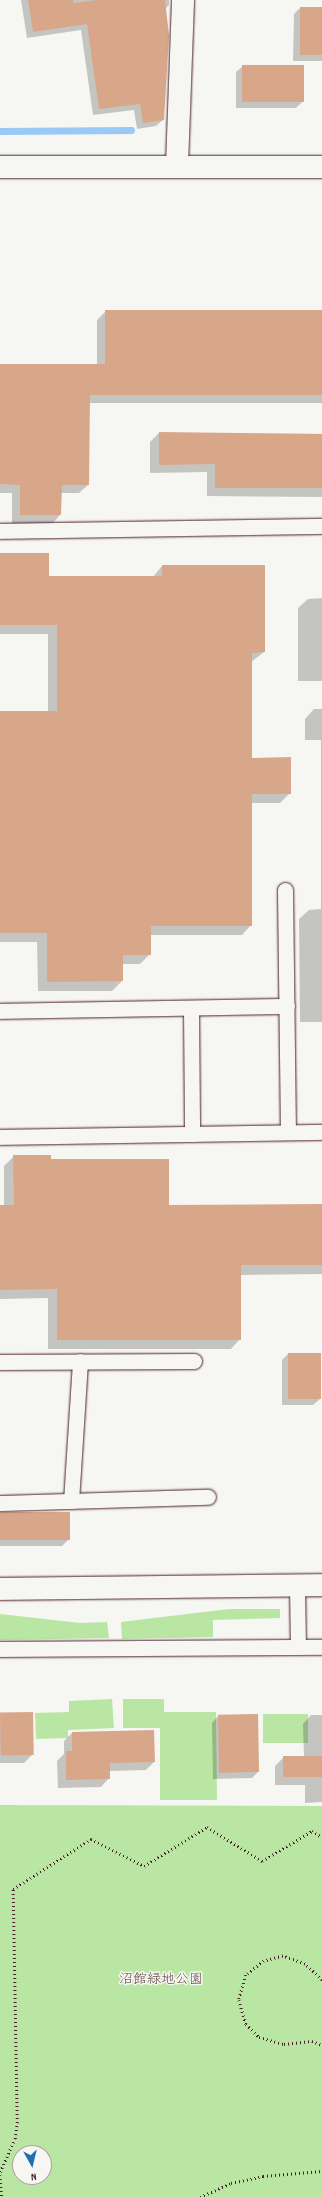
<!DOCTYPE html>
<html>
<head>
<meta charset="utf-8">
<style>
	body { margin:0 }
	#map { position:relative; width:322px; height:2197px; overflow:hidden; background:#f6f6f2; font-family:Dekko,"Klee One",sans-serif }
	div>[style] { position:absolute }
	.green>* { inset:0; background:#bae6a3; transform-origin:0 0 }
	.shadow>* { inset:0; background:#0003 }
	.stream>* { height:7px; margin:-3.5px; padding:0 3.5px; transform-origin:3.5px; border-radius:3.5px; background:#9bc9f6 }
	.building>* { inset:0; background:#d8a78a; transform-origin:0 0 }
	.path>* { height:2.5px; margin-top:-1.25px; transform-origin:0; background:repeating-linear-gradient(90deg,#4a1f2b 0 1px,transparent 0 4px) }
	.roads { filter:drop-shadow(0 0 1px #4a1f2b) drop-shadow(0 0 1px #4a1f2b) }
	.lane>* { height:15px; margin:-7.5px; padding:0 7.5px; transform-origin:7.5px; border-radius:7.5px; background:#f6f6f2 }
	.street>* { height:22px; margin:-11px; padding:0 11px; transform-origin:11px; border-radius:11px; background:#f6f6f2 }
	.secondary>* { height:22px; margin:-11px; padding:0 11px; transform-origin:11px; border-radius:11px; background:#f6f6f2 }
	span { translate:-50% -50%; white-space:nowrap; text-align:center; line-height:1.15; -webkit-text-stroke:3px #f6f6f2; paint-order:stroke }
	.park-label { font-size:14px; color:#665149 }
	.north { position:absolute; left:12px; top:2145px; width:40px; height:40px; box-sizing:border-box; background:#f6f6f2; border:1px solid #b1a0a2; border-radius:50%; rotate:172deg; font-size:11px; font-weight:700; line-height:16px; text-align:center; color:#4a1f2b }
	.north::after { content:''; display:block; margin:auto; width:14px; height:18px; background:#1f6fb2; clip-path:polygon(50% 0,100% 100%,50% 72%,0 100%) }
</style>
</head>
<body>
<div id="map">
	<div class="green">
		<i style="clip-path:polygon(229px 1609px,280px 1609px,280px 1618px,213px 1620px,213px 1637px,122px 1639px,121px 1622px)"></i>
		<i style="clip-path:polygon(0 1614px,80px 1623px,107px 1622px,109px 1638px,0 1640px)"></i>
		<i style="clip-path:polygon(112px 1699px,114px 1728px,68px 1730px,68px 1738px,36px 1739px,35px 1713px,69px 1712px,69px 1701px)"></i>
		<i style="clip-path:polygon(123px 1699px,164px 1699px,164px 1712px,216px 1712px,217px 1800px,160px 1800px,160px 1728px,123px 1728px)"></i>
		<i style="left:308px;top:1714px;width:29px;height:45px;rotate:90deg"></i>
		<i style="clip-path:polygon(evenodd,0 1805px,322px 1806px,322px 2197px,0 2197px,0 1805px,20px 2153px,44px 2153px,44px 2177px,20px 2177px,20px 2153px)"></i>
	</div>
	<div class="shadow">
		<i style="clip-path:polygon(21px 0,169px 0,169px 5px,165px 9px,163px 120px,156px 126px,137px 129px,134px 110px,93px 115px,81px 30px,27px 38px)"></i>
		<i style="clip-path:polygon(300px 8px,322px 8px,322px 61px,293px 61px,294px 14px)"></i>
		<i style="clip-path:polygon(243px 66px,302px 102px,296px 108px,236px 108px,236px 72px)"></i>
		<i style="clip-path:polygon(106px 311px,322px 311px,322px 403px,89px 403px,88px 485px,79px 493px,60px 493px,60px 515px,52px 524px,12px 524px,12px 493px,0 493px,0 365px,97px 365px,97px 320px)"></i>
		<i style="clip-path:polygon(159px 433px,322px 434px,322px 497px,207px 496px,207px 472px,150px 473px,150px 442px)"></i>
		<i style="clip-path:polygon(0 554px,48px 577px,153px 577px,162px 566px,264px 652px,251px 662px,251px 759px,290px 793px,280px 803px,251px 803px,251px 925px,242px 935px,150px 935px,150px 954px,140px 964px,122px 964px,122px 981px,112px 991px,38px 991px,37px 942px,0 942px,0 711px,48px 712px,48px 634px,0 634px)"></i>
		<i style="clip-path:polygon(322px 598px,322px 681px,298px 681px,298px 608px,308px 599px)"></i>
		<i style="clip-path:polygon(314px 709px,322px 709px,322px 1022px,300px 1022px,299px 919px,309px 910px,321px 909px,321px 740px,305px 740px,305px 719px)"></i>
		<i style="clip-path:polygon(14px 1156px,50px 1160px,168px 1206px,322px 1205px,322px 1274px,240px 1275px,240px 1339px,231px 1349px,48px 1349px,48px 1298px,0 1299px,0 1206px,4px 1206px,4px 1166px)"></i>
		<i style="clip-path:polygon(288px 1354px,320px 1399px,313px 1405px,282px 1405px,282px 1360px)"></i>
		<i style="clip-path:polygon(0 1513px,69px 1539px,62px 1546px,0 1546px)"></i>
		<i style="clip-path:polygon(0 1714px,33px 1754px,24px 1763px,0 1763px)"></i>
		<i style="clip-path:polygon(311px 1715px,322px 1715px,322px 1802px,305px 1803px,305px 1785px,275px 1785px,275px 1766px,283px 1758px,304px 1758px,303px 1724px)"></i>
		<i style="clip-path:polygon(218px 1716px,258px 1772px,252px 1778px,213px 1779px,212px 1723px)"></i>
		<i style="clip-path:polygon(72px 1733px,154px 1762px,146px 1770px,109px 1771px,109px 1778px,101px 1787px,58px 1788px,57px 1761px,64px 1754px,64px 1741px)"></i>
	</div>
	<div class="stream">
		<i style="left:0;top:131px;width:131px;rotate:-0.4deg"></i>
	</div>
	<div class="building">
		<i style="clip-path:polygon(28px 0,73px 0,74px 3px,97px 0,165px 0,169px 35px,164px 120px,143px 123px,140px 104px,99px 109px,87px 24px,33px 32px)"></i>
		<i style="left:300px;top:7px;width:22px;height:48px"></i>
		<i style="left:242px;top:65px;width:62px;height:37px"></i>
		<i style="clip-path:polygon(105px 310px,322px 310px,322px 395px,90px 395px,89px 485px,62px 485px,61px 515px,20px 515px,20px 485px,0 484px,0 364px,105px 364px)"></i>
		<i style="clip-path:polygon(159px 432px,322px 434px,322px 488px,215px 488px,215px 464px,159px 465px)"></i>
		<i style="clip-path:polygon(0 553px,49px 553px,49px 576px,162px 576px,162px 565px,265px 565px,265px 652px,252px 653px,252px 758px,291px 757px,291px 794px,252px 794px,252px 926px,151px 926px,151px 955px,123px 955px,123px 981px,47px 982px,47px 933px,0 933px,0 711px,57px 711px,57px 625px,0 625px)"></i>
		<i style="clip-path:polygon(13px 1155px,51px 1155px,51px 1159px,169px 1159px,169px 1205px,322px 1204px,322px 1265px,241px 1265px,241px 1340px,57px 1340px,57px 1289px,0 1290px,0 1205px,14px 1205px)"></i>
		<i style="left:288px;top:1353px;width:33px;height:46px"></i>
		<i style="left:0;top:1512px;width:70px;height:28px"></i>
		<i style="left:33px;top:1712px;width:43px;height:33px;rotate:89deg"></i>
		<i style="left:258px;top:1714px;width:58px;height:40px;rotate:89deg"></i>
		<i style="clip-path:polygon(154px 1730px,155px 1762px,110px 1763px,110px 1779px,66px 1780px,66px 1751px,72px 1751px,72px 1732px)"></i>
		<i style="left:322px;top:1756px;width:21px;height:39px;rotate:90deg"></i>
	</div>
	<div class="path">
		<i style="left:322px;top:1980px;width:23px;rotate:-137deg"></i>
		<i style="left:305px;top:1964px;width:23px;rotate:-160deg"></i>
		<i style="left:283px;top:1956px;width:20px;rotate:165deg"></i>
		<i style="left:264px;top:1961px;width:23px;rotate:142deg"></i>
		<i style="left:246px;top:1975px;width:26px;rotate:106deg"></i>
		<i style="left:239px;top:2000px;width:25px;rotate:74deg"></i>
		<i style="left:246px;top:2024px;width:18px;rotate:45deg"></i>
		<i style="left:259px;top:2037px;width:26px;rotate:16deg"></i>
		<i style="left:284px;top:2044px;width:28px;rotate:-6deg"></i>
		<i style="left:312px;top:2041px;width:11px;rotate:22deg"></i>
		<i style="left:0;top:2172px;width:36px;rotate:-66deg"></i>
		<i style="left:15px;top:2139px;width:16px;rotate:-83deg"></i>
		<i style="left:17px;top:2123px;width:234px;rotate:-91deg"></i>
		<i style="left:13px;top:1889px;width:93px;rotate:-32.7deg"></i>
		<i style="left:91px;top:1839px;width:59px;rotate:27deg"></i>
		<i style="left:144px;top:1866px;width:74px;rotate:-31.8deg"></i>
		<i style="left:207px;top:1827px;width:65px;rotate:31.7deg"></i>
		<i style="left:262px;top:1861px;width:58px;rotate:-31deg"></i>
		<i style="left:312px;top:1831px;width:12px;rotate:31deg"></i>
		<i style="left:0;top:2175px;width:22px;rotate:85deg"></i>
		<i style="left:200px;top:2197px;width:34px;rotate:-24deg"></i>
		<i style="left:231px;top:2183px;width:33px;rotate:-12deg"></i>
		<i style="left:263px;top:2176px;width:59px;rotate:-4.8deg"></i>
	</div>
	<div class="roads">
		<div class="lane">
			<i style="left:0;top:531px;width:322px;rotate:-0.9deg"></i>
			<i style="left:285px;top:890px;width:242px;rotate:89.3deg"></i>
			<i style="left:191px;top:1008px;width:126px;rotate:89.5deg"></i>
			<i style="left:0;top:1011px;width:287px;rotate:-1deg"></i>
			<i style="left:0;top:1137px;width:322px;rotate:-0.9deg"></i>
			<i style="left:0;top:1362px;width:194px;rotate:-0.3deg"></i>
			<i style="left:71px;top:1501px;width:140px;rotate:-86.3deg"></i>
			<i style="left:0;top:1503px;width:208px;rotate:-1.7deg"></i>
			<i style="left:297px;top:1585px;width:62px;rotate:89.1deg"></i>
			<i style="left:0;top:1649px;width:322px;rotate:-0.4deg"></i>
		</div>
		<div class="street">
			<i style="left:177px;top:165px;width:165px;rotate:-87.9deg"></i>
		</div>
		<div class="secondary">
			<i style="left:0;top:167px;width:322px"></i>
			<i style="left:0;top:1589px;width:322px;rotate:-0.7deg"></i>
		</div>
	</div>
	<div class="park-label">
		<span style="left:161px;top:1980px">沼館緑地公園</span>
	</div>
	<div class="north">N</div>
</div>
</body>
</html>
